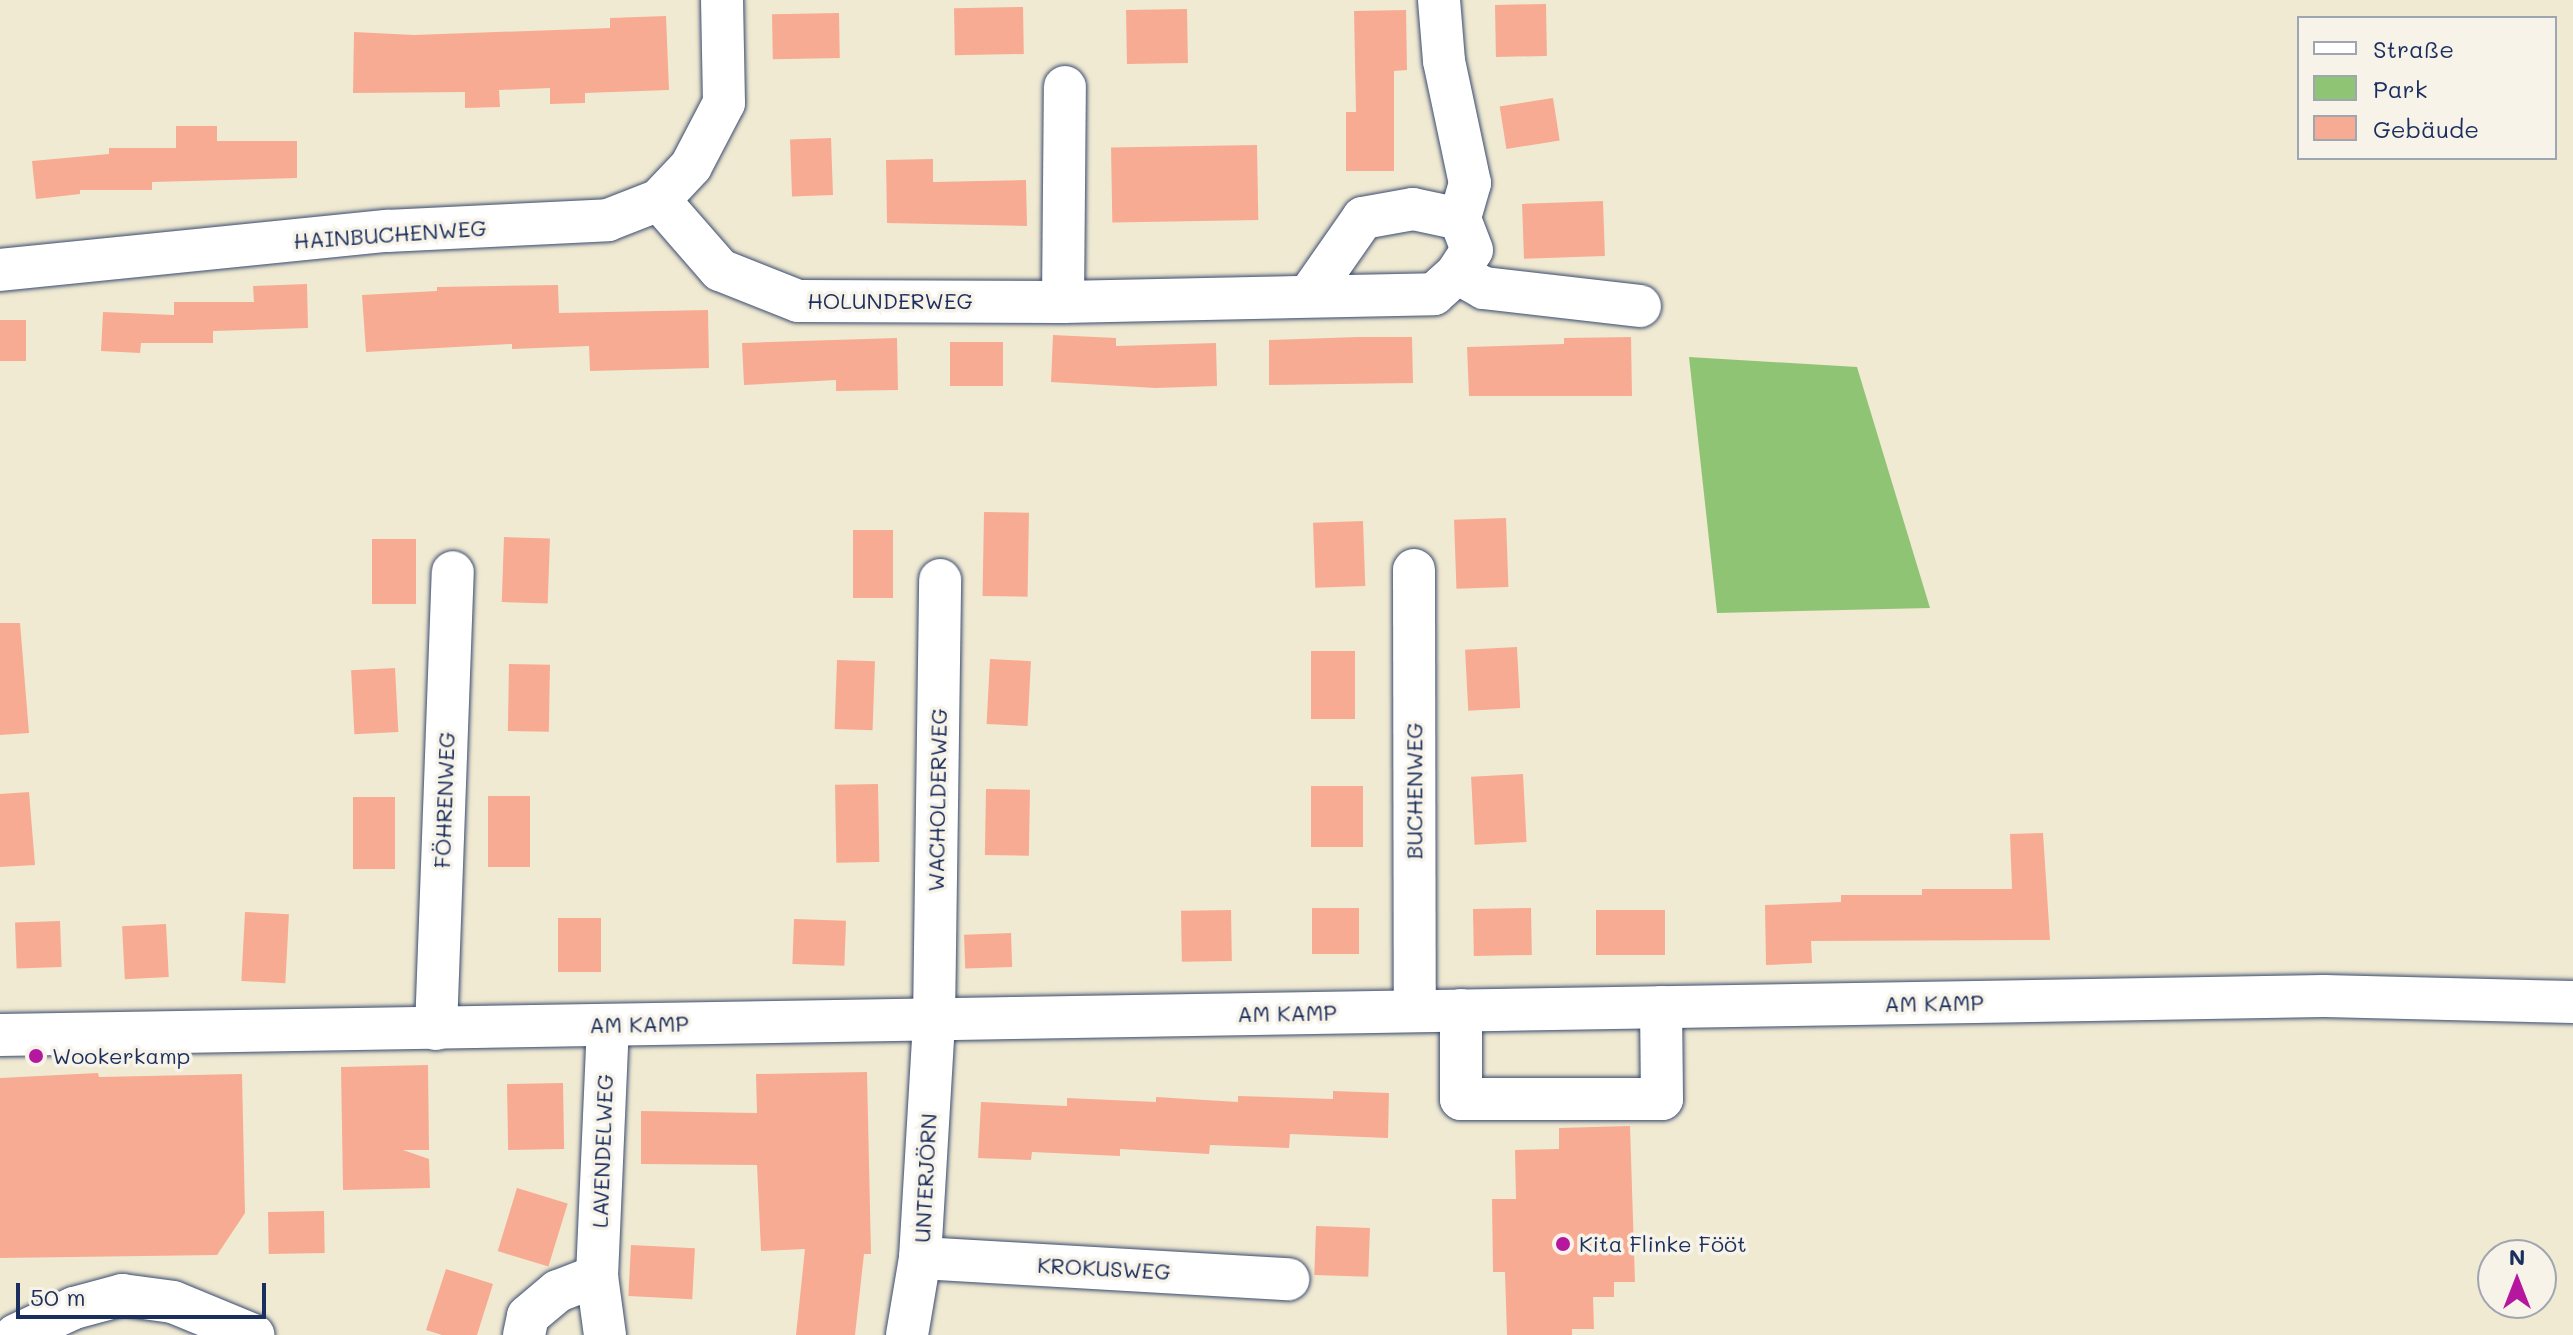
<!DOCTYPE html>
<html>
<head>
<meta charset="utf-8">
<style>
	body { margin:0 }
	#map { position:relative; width:2573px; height:1335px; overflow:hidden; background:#f0ead2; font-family:Mali,sans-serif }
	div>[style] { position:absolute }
	.green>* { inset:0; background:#90c475 }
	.building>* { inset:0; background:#f8ab93; transform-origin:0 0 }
	.roads { filter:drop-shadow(0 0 2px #3b4b6f) drop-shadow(0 0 2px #3b4b6f) }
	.minor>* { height:42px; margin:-21px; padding:0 21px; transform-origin:21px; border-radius:21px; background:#fff }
	.dots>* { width:22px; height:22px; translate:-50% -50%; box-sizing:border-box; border:4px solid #f7f3e8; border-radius:50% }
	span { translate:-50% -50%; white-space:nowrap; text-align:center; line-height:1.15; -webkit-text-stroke:7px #f7f3e8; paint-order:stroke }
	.street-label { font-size:22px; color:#1b2f5e }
	.poi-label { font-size:22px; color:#1b2f5e }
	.left { translate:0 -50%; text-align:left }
	.legend { position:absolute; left:2297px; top:16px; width:260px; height:144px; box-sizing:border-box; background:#f7f3e8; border:2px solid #9fa5b1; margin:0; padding:10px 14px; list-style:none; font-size:24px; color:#1b2f5e }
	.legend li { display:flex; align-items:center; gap:16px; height:40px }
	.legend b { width:40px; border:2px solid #9fa5b1 }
	.north { position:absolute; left:2477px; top:1239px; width:80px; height:80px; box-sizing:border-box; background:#f7f3e8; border:2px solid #9fa5b1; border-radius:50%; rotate:0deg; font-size:22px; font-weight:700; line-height:32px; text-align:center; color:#1b2f5e }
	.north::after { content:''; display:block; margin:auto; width:28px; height:36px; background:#b5179e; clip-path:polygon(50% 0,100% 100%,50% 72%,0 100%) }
	.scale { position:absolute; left:16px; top:1283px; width:250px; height:36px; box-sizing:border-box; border:4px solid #1b2f5e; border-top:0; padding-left:10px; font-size:24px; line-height:28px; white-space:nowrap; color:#1b2f5e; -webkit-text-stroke:6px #f7f3e8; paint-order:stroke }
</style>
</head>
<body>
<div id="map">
	<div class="green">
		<i style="clip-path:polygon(1689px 357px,1857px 367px,1930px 608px,1717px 613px)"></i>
	</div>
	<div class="building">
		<i style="left:1546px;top:4px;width:52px;height:51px;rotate:89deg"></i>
		<i style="left:1023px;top:7px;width:47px;height:69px;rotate:89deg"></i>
		<i style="left:1187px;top:9px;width:54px;height:61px;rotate:89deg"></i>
		<i style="clip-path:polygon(1406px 10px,1407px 70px,1394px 71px,1394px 171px,1346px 171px,1346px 112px,1356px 112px,1354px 11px)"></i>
		<i style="left:839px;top:13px;width:45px;height:67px;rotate:89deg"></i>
		<i style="clip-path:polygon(666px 16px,669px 90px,585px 93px,585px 103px,550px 104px,550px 88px,499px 90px,500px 107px,465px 108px,465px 92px,353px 93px,354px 32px,414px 35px,610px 28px,610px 18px)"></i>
		<i style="left:1553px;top:98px;width:43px;height:54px;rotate:81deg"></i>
		<i style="clip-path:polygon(176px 126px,217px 126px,217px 141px,297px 141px,297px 178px,152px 182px,152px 190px,80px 190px,80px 194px,36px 199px,32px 161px,109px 154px,109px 148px,176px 148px)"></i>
		<i style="left:831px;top:138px;width:57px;height:41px;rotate:88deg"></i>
		<i style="left:1257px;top:145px;width:75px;height:146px;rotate:89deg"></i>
		<i style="clip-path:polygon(933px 159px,933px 182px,1026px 180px,1027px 226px,887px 223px,886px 160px)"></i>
		<i style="left:1603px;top:201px;width:55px;height:81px;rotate:88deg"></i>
		<i style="clip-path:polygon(307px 284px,308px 328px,213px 331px,213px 343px,141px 343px,140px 353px,101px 351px,103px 312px,174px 315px,174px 302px,254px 302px,253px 286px)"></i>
		<i style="clip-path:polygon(558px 285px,559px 313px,708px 310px,709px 368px,590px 371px,589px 346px,512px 349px,512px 344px,366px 352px,362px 295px,437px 291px,437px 287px)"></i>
		<i style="left:0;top:320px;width:26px;height:41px"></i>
		<i style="clip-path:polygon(1053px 335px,1116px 338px,1116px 346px,1216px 343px,1217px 386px,1156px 388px,1051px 382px)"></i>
		<i style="clip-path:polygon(1358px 337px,1412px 337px,1413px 383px,1269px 385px,1269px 340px)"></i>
		<i style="clip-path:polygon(1631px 337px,1632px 396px,1469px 396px,1467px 347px,1564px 344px,1564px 338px)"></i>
		<i style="clip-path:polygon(897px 338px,898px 390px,836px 391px,836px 380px,744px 385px,742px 343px)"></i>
		<i style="left:1003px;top:342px;width:44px;height:53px;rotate:90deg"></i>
		<i style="left:984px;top:512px;width:45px;height:84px;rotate:1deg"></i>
		<i style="left:1506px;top:518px;width:69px;height:52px;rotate:88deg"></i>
		<i style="left:1363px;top:521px;width:65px;height:50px;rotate:88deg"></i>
		<i style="left:853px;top:530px;width:40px;height:68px"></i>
		<i style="left:504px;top:537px;width:46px;height:65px;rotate:2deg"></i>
		<i style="left:372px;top:539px;width:44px;height:65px"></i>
		<i style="clip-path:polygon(0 623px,20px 623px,29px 733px,0 735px)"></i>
		<i style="left:1517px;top:647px;width:61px;height:52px;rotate:87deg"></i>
		<i style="left:1311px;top:651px;width:44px;height:68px"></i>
		<i style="left:990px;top:659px;width:41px;height:65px;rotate:3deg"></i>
		<i style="left:837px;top:660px;width:38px;height:69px;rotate:2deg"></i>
		<i style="left:509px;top:664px;width:41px;height:67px;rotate:1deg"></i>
		<i style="left:395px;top:668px;width:64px;height:44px;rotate:87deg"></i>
		<i style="left:1523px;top:774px;width:68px;height:52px;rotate:87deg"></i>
		<i style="left:878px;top:784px;width:78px;height:43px;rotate:89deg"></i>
		<i style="left:1311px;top:786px;width:52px;height:61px"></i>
		<i style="left:986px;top:789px;width:44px;height:66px;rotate:1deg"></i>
		<i style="clip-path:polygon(29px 792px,35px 865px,0 867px,0 794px)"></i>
		<i style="left:488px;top:796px;width:42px;height:71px"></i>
		<i style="left:353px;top:797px;width:42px;height:72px"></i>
		<i style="clip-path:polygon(2043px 833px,2050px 940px,1811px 941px,1812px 963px,1766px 965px,1765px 905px,1841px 902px,1841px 895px,1922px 895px,1922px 889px,2012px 889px,2010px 834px)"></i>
		<i style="left:1312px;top:908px;width:47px;height:46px"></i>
		<i style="left:1531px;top:908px;width:47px;height:58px;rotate:89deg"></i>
		<i style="left:1231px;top:910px;width:51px;height:50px;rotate:89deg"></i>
		<i style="left:1596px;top:910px;width:69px;height:45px"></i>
		<i style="left:245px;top:912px;width:44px;height:69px;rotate:3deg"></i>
		<i style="left:558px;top:918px;width:43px;height:54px"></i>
		<i style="left:794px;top:919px;width:52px;height:45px;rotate:2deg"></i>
		<i style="left:60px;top:921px;width:46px;height:45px;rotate:88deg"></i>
		<i style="left:166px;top:924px;width:53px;height:44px;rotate:87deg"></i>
		<i style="left:1011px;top:933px;width:34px;height:47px;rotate:88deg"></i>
		<i style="clip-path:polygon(428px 1065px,429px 1150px,403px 1150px,429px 1159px,430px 1188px,343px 1190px,341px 1067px)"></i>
		<i style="clip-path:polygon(867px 1072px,871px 1254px,864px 1254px,855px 1335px,796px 1335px,805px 1249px,761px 1251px,757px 1165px,641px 1164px,641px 1111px,757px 1113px,756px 1074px)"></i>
		<i style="clip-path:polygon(98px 1073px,99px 1077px,242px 1074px,245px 1213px,217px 1255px,0 1258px,0 1078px)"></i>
		<i style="left:563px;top:1083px;width:66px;height:56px;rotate:89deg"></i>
		<i style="clip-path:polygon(1333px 1091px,1389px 1093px,1388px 1138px,1290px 1134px,1289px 1148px,1210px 1145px,1209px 1154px,1120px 1149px,1120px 1156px,1032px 1152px,1031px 1160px,978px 1158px,981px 1102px,1067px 1106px,1067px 1098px,1156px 1102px,1156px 1097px,1238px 1102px,1238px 1096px,1333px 1099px)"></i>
		<i style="clip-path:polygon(1630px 1126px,1635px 1282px,1614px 1282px,1614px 1297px,1593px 1297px,1594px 1329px,1572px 1329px,1572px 1335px,1507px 1335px,1505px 1272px,1493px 1272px,1492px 1199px,1516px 1199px,1515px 1150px,1559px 1149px,1559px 1128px)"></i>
		<i style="left:517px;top:1188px;width:53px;height:66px;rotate:17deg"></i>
		<i style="left:324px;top:1211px;width:42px;height:56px;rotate:89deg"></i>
		<i style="left:1316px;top:1226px;width:54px;height:49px;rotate:2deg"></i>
		<i style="left:631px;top:1245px;width:64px;height:51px;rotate:3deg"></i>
		<i style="clip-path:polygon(446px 1269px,493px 1284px,477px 1335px,442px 1335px,426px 1330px)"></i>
	</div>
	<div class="roads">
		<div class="minor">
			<i style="left:1439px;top:0;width:61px;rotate:85.3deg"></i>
			<i style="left:1444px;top:61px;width:125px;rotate:78deg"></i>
			<i style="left:1470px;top:183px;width:37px;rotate:106deg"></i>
			<i style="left:659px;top:200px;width:93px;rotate:48.9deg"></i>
			<i style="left:720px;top:270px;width:84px;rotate:21.7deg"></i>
			<i style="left:798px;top:301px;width:265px;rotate:0.2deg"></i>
			<i style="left:1063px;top:302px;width:371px;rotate:-1.2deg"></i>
			<i style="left:1434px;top:294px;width:31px;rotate:-42deg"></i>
			<i style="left:1457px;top:273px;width:27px;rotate:-57deg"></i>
			<i style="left:1472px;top:250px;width:33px;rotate:-111deg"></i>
			<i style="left:1460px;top:219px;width:48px;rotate:-168deg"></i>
			<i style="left:1413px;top:209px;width:51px;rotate:169.8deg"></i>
			<i style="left:1363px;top:218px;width:93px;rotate:124.9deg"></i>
			<i style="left:0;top:270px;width:389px;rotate:-5.8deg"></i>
			<i style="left:387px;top:231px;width:221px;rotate:-2.8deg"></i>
			<i style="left:608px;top:220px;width:55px;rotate:-21.4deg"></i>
			<i style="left:659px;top:200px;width:47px;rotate:-46.7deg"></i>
			<i style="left:691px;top:166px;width:71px;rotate:-62.4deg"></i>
			<i style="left:724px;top:103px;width:103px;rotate:-91.1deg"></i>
			<i style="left:1457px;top:273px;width:31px;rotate:29deg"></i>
			<i style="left:1484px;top:288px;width:157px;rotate:6.6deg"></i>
			<i style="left:1063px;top:302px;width:215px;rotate:-89.5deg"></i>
			<i style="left:1414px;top:570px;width:441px;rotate:89.9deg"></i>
			<i style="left:1461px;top:1010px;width:89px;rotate:90deg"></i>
			<i style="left:1461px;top:1099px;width:201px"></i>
			<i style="left:1662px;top:1099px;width:92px;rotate:-90.6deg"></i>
			<i style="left:436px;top:1029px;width:457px;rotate:-87.9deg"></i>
			<i style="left:0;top:1035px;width:2324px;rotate:-0.96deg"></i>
			<i style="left:2324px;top:996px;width:249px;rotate:1.4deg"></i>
			<i style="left:920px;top:1258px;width:369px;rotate:3.3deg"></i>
			<i style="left:597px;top:1276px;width:60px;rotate:82.3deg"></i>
			<i style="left:16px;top:1335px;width:64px;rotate:-25deg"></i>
			<i style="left:74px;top:1308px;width:50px;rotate:-15.2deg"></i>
			<i style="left:122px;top:1295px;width:51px;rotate:7.8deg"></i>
			<i style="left:173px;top:1302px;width:87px;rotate:22.4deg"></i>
			<i style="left:524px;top:1335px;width:19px;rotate:-78deg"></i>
			<i style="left:528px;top:1316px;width:39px;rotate:-40deg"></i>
			<i style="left:558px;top:1291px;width:42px;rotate:-21deg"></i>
			<i style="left:597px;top:1276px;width:251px;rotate:-87.5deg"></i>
			<i style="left:907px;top:1335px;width:78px;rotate:-80.4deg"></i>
			<i style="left:920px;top:1258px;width:238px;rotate:-86.6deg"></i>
			<i style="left:934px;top:1020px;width:440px;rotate:-89.2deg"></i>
		</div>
	</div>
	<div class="dots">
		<i style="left:36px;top:1056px;background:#b5179e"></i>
		<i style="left:1563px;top:1244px;background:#b5179e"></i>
	</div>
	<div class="street-label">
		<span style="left:390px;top:234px;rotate:-4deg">HAINBUCHENWEG</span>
		<span style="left:890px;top:301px">HOLUNDERWEG</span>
		<span style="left:1414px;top:791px;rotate:-90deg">BUCHENWEG</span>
		<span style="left:444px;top:800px;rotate:-88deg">FÖHRENWEG</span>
		<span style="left:937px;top:800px;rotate:-89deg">WACHOLDERWEG</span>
		<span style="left:1934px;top:1003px;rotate:-1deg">AM KAMP</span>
		<span style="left:1287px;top:1013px;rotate:-1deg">AM KAMP</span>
		<span style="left:639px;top:1024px;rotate:-1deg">AM KAMP</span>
		<span style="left:602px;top:1151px;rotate:-88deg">LAVENDELWEG</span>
		<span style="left:925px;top:1178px;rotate:-87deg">UNTERJÖRN</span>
		<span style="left:1104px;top:1268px;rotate:3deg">KROKUSWEG</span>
	</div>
	<div class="poi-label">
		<span class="left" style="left:52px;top:1056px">Wookerkamp</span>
		<span class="left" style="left:1579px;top:1244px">Kita Flinke Fööt</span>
	</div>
	<ul class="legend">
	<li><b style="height:10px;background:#fff"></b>Straße</li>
	<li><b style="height:22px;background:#90c475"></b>Park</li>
	<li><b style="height:22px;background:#f8ab93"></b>Gebäude</li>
	</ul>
	<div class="north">N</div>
	<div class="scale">50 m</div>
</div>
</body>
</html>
